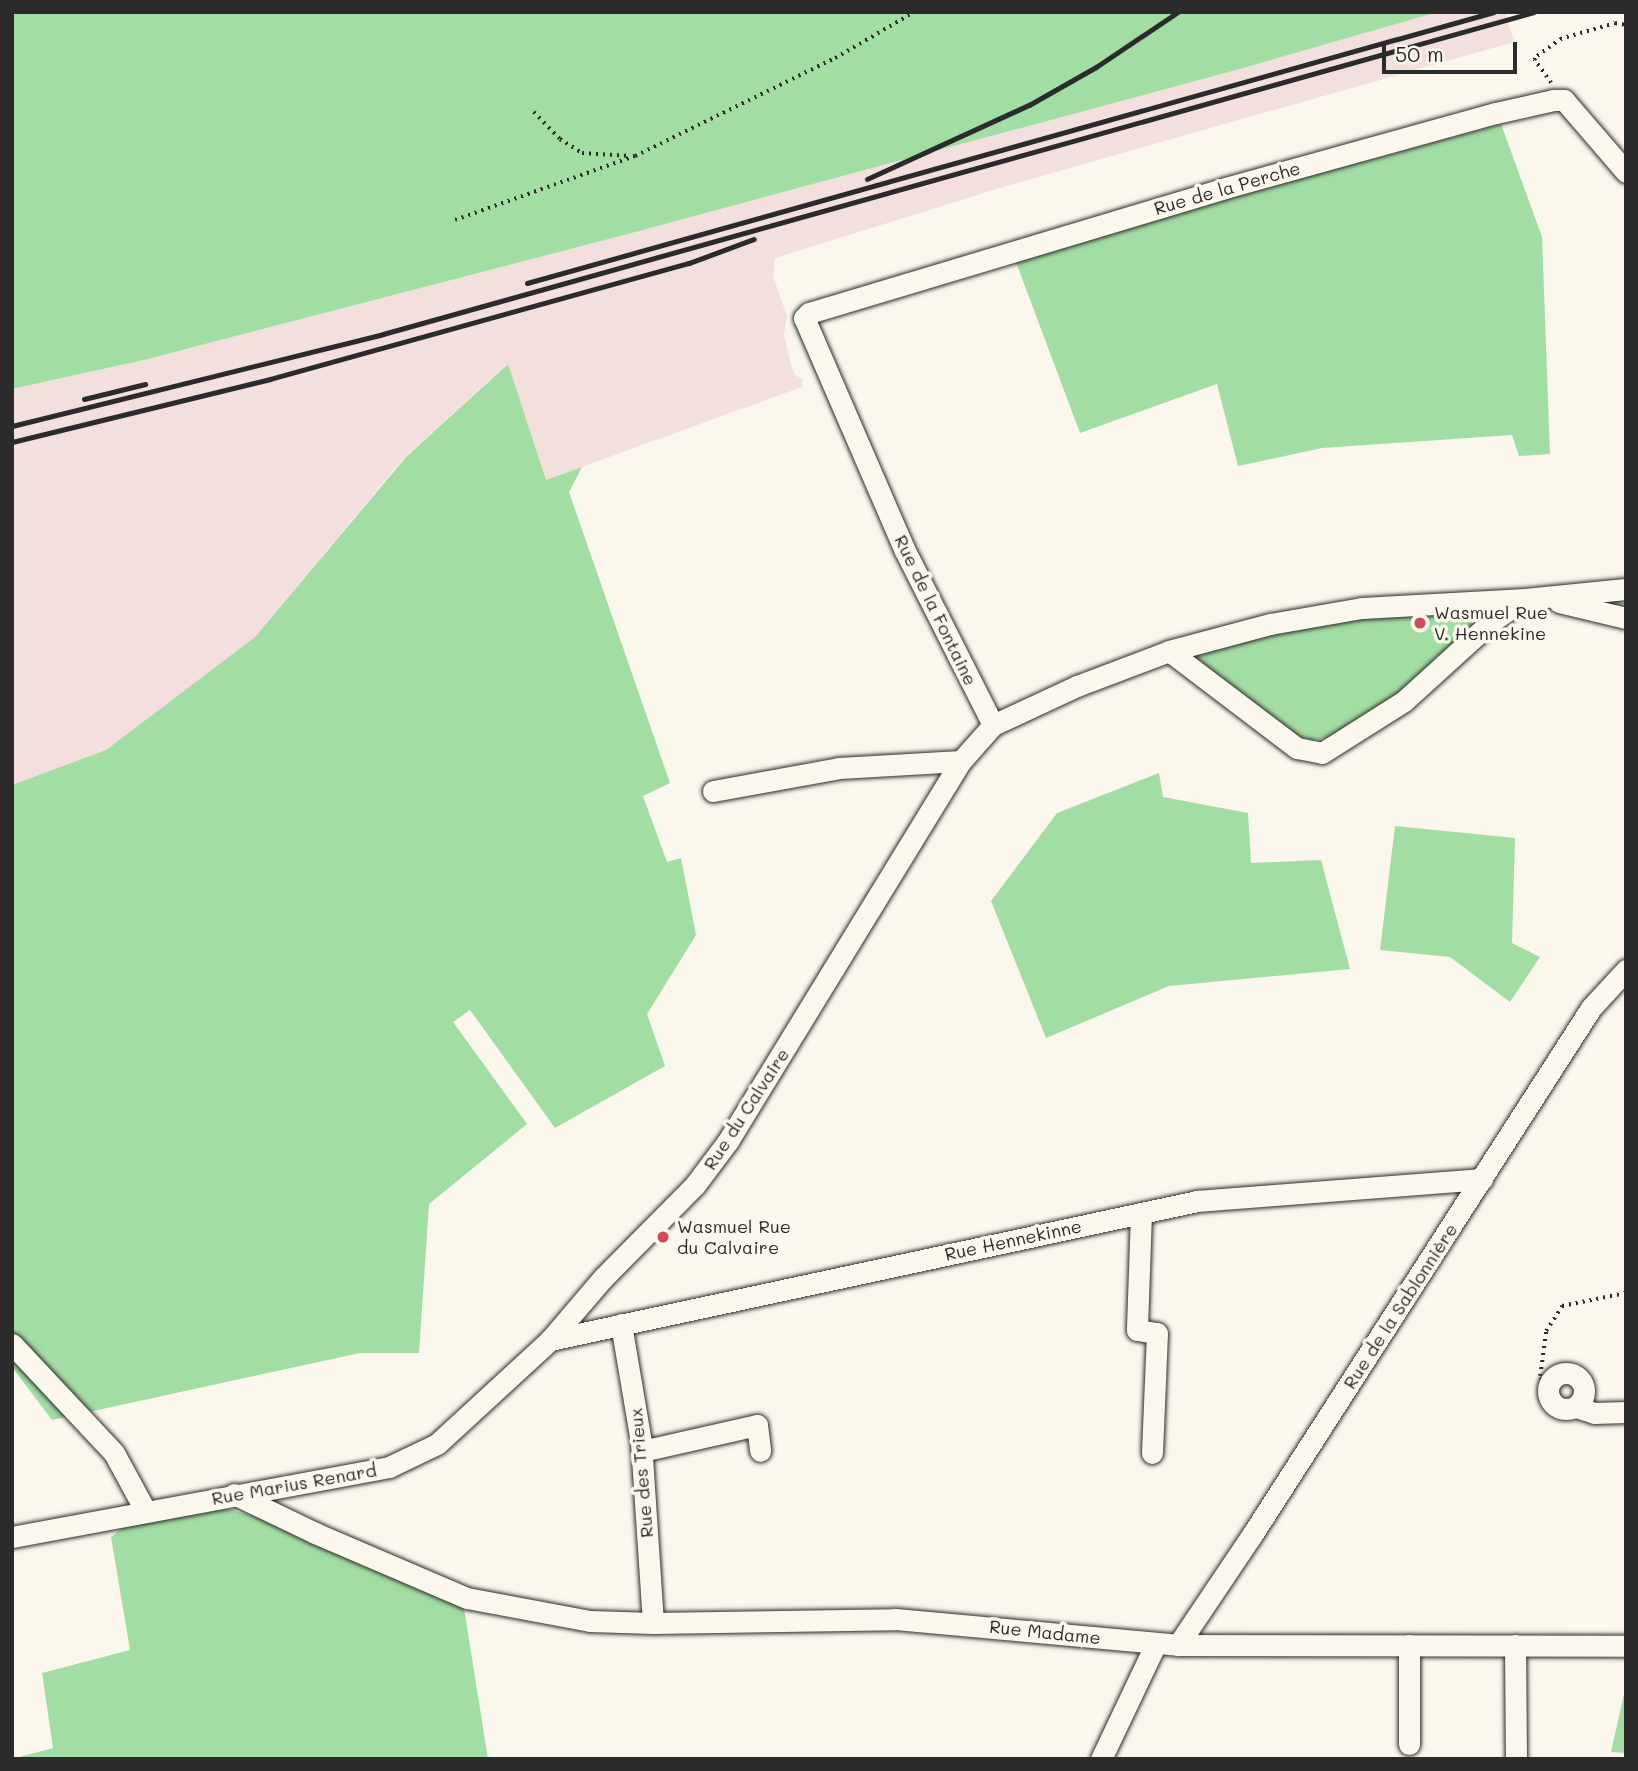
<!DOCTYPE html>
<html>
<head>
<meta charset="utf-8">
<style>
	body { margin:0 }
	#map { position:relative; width:1638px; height:1771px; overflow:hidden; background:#fbf7ec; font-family:Mali,sans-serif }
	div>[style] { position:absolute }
	.built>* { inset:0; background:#f3e0de }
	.green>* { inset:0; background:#a2dda3 }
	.path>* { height:3.5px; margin-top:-1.75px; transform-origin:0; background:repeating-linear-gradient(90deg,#2b2b2b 0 2px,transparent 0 7px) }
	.roads { filter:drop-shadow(0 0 2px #2b2b2b) drop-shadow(0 0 2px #2b2b2b) }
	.minor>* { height:21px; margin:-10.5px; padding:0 10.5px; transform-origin:10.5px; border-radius:10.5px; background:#fbf7ec }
	.minor>.ring { margin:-10.5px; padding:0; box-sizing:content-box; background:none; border:21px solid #fbf7ec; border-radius:50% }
	.rail>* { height:5px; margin:-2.5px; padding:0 2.5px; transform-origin:2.5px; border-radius:2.5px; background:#2b2b2b }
	.dots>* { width:19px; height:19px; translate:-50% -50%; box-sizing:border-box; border:4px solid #fbf7ec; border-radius:50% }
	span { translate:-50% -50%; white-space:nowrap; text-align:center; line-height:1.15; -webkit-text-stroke:7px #fbf7ec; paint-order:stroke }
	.street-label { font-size:18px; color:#2b2b2b }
	.poi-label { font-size:18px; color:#2b2b2b }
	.left { translate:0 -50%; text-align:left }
	.frame { position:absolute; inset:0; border:14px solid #2b2b2b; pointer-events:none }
	.scale { position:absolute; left:1382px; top:42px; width:135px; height:32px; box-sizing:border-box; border:4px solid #2b2b2b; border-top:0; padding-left:9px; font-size:21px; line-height:24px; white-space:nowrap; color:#2b2b2b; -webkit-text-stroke:5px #fbf7ec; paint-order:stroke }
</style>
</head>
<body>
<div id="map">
	<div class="built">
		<i style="clip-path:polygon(1438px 12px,1505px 12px,1514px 42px,1013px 184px,775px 258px,773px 276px,787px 316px,784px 335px,791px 365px,795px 375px,803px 379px,802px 387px,546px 480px,507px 364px,402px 460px,255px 637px,106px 750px,12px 785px,12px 389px,144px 360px,628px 234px,1240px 69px)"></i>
	</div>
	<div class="green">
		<i style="clip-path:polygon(12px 12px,1438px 12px,1240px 69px,628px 234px,144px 360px,12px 389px)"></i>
		<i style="clip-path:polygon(1501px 124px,1542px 237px,1550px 454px,1519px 456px,1512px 435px,1322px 448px,1238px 466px,1217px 384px,1080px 433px,1014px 257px)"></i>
		<i style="clip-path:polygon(508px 364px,546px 480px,582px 467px,569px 492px,670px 783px,643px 796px,667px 862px,681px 858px,696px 935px,647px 1014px,665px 1066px,555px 1128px,470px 1010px,453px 1022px,527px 1124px,429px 1204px,419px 1353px,360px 1353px,52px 1420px,12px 1367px,12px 785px,106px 750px,255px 637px,406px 457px)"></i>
		<i style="clip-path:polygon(1486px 608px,1489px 618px,1396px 697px,1331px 737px,1314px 740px,1299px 737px,1194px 660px,1192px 652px,1312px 623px)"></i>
		<i style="clip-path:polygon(1159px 773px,1163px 797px,1248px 813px,1251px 863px,1321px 860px,1350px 969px,1169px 986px,1046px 1038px,991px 901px,1057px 813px)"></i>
		<i style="clip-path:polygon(1395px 826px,1515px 838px,1512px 943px,1540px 957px,1510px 1002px,1450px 957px,1380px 950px)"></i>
		<i style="clip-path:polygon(223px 1508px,259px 1517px,464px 1608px,488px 1759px,12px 1759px,53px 1748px,42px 1673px,130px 1650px,111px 1537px,130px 1522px)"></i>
		<i style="clip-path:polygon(1626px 1685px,1626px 1753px,1611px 1752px)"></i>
	</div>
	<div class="path">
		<i style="left:1551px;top:83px;width:29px;rotate:-126deg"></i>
		<i style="left:1534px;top:60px;width:5px;rotate:-53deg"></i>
		<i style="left:1537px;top:56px;width:29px;rotate:-36deg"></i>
		<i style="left:1560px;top:39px;width:57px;rotate:-16.2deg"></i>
		<i style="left:1615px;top:23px;width:11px;rotate:10deg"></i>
		<i style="left:534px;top:112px;width:37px;rotate:46deg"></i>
		<i style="left:560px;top:139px;width:26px;rotate:32deg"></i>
		<i style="left:582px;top:153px;width:48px;rotate:3.6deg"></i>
		<i style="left:455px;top:220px;width:191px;rotate:-19.6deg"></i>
		<i style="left:635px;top:156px;width:223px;rotate:-26.1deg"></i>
		<i style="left:835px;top:58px;width:91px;rotate:-30.2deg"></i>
		<i style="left:1548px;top:1392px;width:18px;rotate:-117deg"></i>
		<i style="left:1540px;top:1376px;width:45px;rotate:-82.4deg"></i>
		<i style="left:1546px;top:1331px;width:30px;rotate:-57deg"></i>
		<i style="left:1562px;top:1306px;width:65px;rotate:-11.5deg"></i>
	</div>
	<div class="roads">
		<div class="minor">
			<i style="left:1559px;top:602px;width:69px;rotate:13.4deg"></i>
			<i style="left:1169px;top:651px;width:161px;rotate:37.2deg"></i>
			<i style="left:1297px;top:748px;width:25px;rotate:11deg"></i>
			<i style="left:1322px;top:753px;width:97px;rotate:-32.4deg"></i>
			<i style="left:1404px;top:701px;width:119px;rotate:-42.3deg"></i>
			<i style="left:1492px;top:621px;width:37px;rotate:-34deg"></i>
			<i style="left:993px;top:725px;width:195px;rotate:-116.8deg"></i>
			<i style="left:905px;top:551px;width:254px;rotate:-113.4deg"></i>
			<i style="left:804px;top:318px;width:7px;rotate:-45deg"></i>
			<i style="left:809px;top:313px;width:434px;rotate:-16.7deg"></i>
			<i style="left:1225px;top:188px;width:281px;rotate:-15.5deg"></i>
			<i style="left:1496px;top:113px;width:58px;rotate:-12.8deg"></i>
			<i style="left:1553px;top:100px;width:11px"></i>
			<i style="left:1564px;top:100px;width:95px;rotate:49.3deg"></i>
			<i style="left:713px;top:791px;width:128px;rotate:-10.3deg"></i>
			<i style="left:839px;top:768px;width:122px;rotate:-3.3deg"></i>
			<i style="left:1141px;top:1213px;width:117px;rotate:92deg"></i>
			<i style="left:1137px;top:1330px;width:20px;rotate:9deg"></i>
			<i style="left:1157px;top:1333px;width:120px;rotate:92.4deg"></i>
			<i style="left:621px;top:1324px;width:120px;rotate:80.4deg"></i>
			<i style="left:641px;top:1442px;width:181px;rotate:86.2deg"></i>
			<i style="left:550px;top:1340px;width:662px;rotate:-12.12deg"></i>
			<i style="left:1197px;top:1201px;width:286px;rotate:-4.4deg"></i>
			<i style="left:12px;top:1344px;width:149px;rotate:46.9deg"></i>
			<i style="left:114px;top:1453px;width:67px;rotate:61.5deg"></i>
			<i class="ring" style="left:1548px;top:1373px;width:15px;height:15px"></i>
			<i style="left:1576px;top:1407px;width:19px;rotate:18deg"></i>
			<i style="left:1594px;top:1413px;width:32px;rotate:-2deg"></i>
			<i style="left:642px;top:1451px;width:118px;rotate:-12.7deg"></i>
			<i style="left:757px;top:1425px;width:26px;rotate:83deg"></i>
			<i style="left:234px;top:1494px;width:90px;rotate:25.7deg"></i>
			<i style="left:315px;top:1533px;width:165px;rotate:23.2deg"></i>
			<i style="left:467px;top:1598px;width:125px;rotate:10.6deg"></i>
			<i style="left:590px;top:1621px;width:63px;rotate:1.8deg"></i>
			<i style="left:653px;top:1623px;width:242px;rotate:-0.9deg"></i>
			<i style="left:895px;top:1619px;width:284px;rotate:5.2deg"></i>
			<i style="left:1178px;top:1645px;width:448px;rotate:0.1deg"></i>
			<i style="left:12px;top:1537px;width:383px;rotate:-10.5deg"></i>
			<i style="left:389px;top:1467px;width:53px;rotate:-25.6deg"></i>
			<i style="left:437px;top:1444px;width:154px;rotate:-42.6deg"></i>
			<i style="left:550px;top:1340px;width:82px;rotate:-49.5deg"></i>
			<i style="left:603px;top:1278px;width:131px;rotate:-45.3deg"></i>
			<i style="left:695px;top:1185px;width:55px;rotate:-53.1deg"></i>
			<i style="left:728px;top:1141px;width:446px;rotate:-58.5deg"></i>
			<i style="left:961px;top:761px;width:48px;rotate:-48.4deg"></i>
			<i style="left:993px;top:725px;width:93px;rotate:-24.9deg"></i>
			<i style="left:1077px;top:686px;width:98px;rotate:-20.8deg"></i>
			<i style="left:1169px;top:651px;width:105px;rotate:-15deg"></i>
			<i style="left:1270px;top:624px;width:93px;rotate:-9.9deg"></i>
			<i style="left:1362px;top:608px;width:163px;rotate:-3.2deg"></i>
			<i style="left:1525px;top:599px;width:101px;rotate:-5.7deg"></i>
			<i style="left:1178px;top:1645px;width:129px;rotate:-56.1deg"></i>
			<i style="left:1250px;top:1538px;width:630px;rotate:-57.24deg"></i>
			<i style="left:1591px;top:1008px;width:52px;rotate:-47.4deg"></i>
			<i style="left:1409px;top:1645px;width:99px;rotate:90deg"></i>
			<i style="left:1515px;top:1645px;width:114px;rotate:89.5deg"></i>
			<i style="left:1101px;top:1759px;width:128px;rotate:-64.6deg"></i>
		</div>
	</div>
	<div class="rail">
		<i style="left:867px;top:179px;width:178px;rotate:-24.6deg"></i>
		<i style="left:1029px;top:105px;width:77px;rotate:-29.6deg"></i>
		<i style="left:1096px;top:67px;width:99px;rotate:-33.9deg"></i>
		<i style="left:527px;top:283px;width:1004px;rotate:-15.66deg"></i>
		<i style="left:84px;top:399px;width:63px;rotate:-13.8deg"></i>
		<i style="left:12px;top:426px;width:382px;rotate:-13.9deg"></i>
		<i style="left:383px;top:334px;width:1195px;rotate:-15.63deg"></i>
		<i style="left:12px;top:442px;width:266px;rotate:-13.7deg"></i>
		<i style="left:270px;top:379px;width:435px;rotate:-15.5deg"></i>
		<i style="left:689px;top:263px;width:69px;rotate:-20.3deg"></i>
	</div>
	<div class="dots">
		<i style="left:1420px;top:623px;background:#d1495b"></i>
		<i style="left:663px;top:1237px;background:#d1495b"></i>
	</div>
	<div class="street-label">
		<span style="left:1227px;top:188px;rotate:-16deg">Rue de la Perche</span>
		<span style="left:936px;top:610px;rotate:64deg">Rue de la Fontaine</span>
		<span style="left:746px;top:1109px;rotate:-57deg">Rue du Calvaire</span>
		<span style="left:1013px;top:1240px;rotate:-12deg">Rue Hennekinne</span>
		<span style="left:1400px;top:1306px;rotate:-57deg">Rue de la Sablonnière</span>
		<span style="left:641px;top:1473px;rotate:-95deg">Rue des Trieux</span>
		<span style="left:294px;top:1484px;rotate:-10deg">Rue Marius Renard</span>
		<span style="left:1045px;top:1632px;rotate:6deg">Rue Madame</span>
	</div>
	<div class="poi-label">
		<span class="left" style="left:1434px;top:623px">Wasmuel Rue<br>V. Hennekine</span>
		<span class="left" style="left:677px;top:1237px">Wasmuel Rue<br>du Calvaire</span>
	</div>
	<div class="frame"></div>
	<div class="scale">50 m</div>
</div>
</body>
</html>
